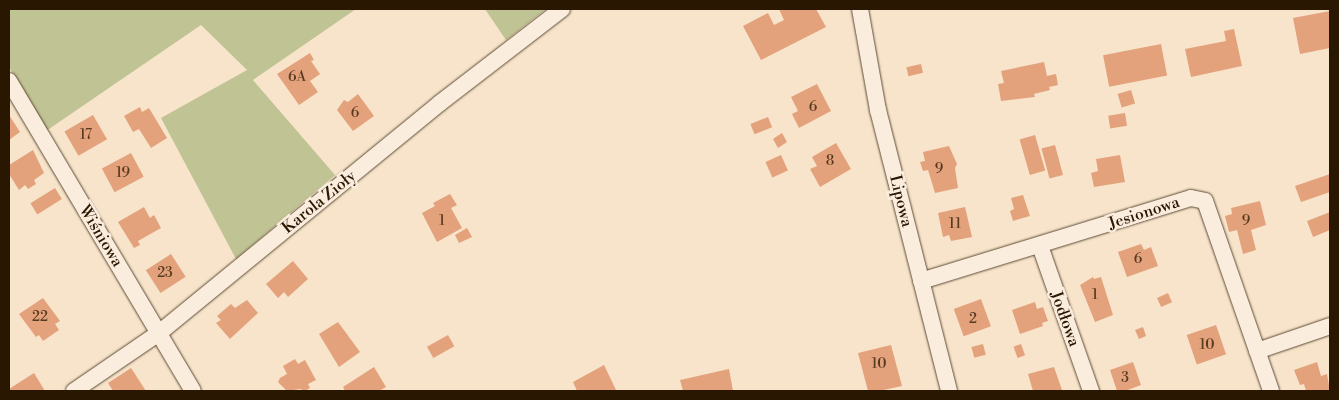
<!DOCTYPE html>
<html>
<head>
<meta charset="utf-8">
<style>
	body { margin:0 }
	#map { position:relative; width:1339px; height:400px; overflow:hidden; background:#f7e4ca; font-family:"Libre Bodoni",serif }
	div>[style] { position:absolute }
	.green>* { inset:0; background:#c0c394 }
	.building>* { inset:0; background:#e3a27c; transform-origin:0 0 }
	.roads { filter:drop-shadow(0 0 1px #5d4a34) drop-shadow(0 0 1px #5d4a34) }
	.street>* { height:16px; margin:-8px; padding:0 8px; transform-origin:8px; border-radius:8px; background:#faeddd }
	span { translate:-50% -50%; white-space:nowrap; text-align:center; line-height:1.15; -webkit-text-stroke:5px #faeddd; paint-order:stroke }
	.number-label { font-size:14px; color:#583a20 }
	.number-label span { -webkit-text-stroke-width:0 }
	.street-label { font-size:16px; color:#2a1702 }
	.frame { position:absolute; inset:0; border:10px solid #2a1702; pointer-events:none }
</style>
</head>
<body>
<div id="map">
	<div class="green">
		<i style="clip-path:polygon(9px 9px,356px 9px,253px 80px,335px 175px,236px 259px,161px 118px,247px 70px,201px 25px,46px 131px,9px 67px)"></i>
		<i style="clip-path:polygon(485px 9px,546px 9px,506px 40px)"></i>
	</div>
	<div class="building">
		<i style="clip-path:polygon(779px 9px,816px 9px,826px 27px,761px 60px,743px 26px,768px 13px,774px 25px,784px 20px)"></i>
		<i style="clip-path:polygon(1330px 11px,1330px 48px,1300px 54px,1293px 18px)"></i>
		<i style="clip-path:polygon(1234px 29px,1242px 66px,1191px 77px,1185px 49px,1226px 41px,1224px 31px)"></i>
		<i style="left:1161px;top:44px;width:32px;height:59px;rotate:79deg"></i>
		<i style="clip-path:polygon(310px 53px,314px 60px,311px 61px,320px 74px,310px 81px,318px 92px,299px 105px,277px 74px)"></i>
		<i style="clip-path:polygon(1044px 62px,1047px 76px,1056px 74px,1058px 85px,1049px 87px,1050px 90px,1034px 94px,1035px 97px,1001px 101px,998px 84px,1004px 83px,1001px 71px)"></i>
		<i style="left:921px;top:64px;width:9px;height:15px;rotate:77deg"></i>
		<i style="clip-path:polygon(817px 84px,831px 111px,799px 128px,792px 114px,798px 111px,791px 97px)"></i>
		<i style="left:1131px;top:90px;width:14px;height:14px;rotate:73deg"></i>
		<i style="clip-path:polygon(358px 94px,374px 116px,353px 131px,337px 110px,344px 100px,348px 102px)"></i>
		<i style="clip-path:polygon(140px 107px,142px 112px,149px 108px,167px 138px,151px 148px,139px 129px,133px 132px,124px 116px)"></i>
		<i style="left:1125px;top:113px;width:13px;height:17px;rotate:81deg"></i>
		<i style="clip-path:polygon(9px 115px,20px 132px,9px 140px)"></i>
		<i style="left:93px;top:115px;width:28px;height:33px;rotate:60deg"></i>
		<i style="left:768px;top:117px;width:11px;height:19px;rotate:68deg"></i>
		<i style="clip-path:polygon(782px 133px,787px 142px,778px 148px,773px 139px)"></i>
		<i style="left:1035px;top:135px;width:37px;height:16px;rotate:74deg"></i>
		<i style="clip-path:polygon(836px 143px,851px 169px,820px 187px,810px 169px,817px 166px,812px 157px)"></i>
		<i style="left:1055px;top:145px;width:31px;height:14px;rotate:75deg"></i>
		<i style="clip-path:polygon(949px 146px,957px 164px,955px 168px,958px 188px,935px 193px,928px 170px,923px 171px,920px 162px,925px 161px,923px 152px)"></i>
		<i style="clip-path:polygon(33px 150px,44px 173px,34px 180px,36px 184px,28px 189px,25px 185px,19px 190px,9px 174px,9px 165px)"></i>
		<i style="left:131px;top:153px;width:27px;height:33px;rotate:62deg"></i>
		<i style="left:781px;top:155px;width:17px;height:17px;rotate:66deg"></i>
		<i style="clip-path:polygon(1120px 155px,1125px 182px,1094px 187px,1091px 173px,1098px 171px,1096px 159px)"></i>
		<i style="clip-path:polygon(1330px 174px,1330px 192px,1301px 202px,1295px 186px)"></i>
		<i style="left:55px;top:188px;width:13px;height:29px;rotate:58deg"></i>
		<i style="clip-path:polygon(450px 194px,457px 205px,451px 208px,462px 228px,437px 242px,422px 213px,435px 206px,433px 203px)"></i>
		<i style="clip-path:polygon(1023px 195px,1030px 216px,1013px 221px,1010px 211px,1014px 209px,1011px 198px)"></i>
		<i style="clip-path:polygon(1260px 201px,1266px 225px,1251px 230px,1256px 250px,1243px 254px,1237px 230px,1229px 232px,1225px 216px,1232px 214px,1231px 208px)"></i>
		<i style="clip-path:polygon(144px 207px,150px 218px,154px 215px,161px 228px,138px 241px,140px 245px,134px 248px,118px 222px)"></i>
		<i style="clip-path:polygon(965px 207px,972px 237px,951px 241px,949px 235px,943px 237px,938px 213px)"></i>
		<i style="clip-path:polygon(1330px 212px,1330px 230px,1313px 237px,1307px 221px)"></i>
		<i style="clip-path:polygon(467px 228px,472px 237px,459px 243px,455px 235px)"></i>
		<i style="clip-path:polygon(1141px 244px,1144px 250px,1151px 247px,1158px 266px,1127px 277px,1118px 252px)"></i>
		<i style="left:171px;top:254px;width:27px;height:30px;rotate:57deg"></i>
		<i style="clip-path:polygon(293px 261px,308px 279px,288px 297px,284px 292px,278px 298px,266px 284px)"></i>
		<i style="clip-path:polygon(1093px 277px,1094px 279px,1101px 277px,1113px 315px,1095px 322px,1080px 285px)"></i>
		<i style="left:1168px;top:293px;width:10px;height:12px;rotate:66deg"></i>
		<i style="clip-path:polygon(43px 298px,60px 321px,55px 324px,59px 330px,43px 341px,39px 335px,36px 337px,19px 314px)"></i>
		<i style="left:981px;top:299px;width:29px;height:29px;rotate:70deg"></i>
		<i style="clip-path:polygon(247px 300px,258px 313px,230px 339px,216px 323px,221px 320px,217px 316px,231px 304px,235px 308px)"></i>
		<i style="clip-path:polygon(1035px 302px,1037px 309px,1043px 307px,1048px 321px,1042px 323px,1043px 326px,1020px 334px,1012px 310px)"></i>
		<i style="clip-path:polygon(338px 322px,360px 352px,339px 367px,319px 334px)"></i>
		<i style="left:1216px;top:325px;width:31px;height:31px;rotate:71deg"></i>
		<i style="clip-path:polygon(1143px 327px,1146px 336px,1139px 339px,1135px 330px)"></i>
		<i style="left:448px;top:335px;width:13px;height:24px;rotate:61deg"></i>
		<i style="left:983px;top:344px;width:11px;height:12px;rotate:75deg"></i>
		<i style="left:1021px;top:344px;width:12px;height:8px;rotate:70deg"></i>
		<i style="clip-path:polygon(891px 345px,902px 386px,879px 391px,868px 391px,858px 353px)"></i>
		<i style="clip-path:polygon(295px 359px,298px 364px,305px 360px,316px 380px,308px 384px,310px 388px,305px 391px,300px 389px,287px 391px,278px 382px,280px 378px,287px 374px,283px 366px)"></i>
		<i style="clip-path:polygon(1133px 362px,1141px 385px,1125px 391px,1117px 391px,1110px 370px)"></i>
		<i style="clip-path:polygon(1317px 362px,1321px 376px,1327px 374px,1330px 391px,1306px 391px,1304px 384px,1300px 385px,1294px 370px)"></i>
		<i style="clip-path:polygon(604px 365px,616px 390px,577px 391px,573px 382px)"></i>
		<i style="clip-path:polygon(374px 367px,386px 387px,379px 391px,345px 391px,343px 387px)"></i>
		<i style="clip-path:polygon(1054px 367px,1062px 390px,1033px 391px,1028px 374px)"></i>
		<i style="clip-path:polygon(131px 368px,146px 391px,113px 391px,108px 383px)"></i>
		<i style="clip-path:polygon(729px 369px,733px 391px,683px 391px,680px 380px)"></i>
		<i style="clip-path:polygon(34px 373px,45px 391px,9px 391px,9px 389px)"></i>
	</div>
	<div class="roads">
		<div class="street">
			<i style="left:860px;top:9px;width:103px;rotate:79.9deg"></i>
			<i style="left:878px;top:110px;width:290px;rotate:75.8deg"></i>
			<i style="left:9px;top:81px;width:360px;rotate:59.3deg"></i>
			<i style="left:1040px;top:246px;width:154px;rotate:70.6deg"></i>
			<i style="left:921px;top:281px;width:282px;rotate:-17.1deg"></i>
			<i style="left:1191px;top:198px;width:14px;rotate:12deg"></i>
			<i style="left:1205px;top:201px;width:201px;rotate:70.8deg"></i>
			<i style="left:1257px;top:351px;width:77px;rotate:-18.9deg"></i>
			<i style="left:74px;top:391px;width:103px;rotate:-34.3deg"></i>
			<i style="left:159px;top:333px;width:363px;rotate:-39.3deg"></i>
			<i style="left:440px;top:103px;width:154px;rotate:-37.6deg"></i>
		</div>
	</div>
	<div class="number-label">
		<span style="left:297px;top:77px">6A</span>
		<span style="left:813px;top:107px">6</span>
		<span style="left:355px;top:113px">6</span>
		<span style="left:86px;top:135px">17</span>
		<span style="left:830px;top:161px">8</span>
		<span style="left:939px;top:169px">9</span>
		<span style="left:123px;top:173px">19</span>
		<span style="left:442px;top:221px">1</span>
		<span style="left:1246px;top:221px">9</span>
		<span style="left:955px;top:224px">11</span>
		<span style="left:1138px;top:259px">6</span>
		<span style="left:165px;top:273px">23</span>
		<span style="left:1095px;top:295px">1</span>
		<span style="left:40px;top:317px">22</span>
		<span style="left:973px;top:319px">2</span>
		<span style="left:1207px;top:345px">10</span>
		<span style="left:879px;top:364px">10</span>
		<span style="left:1125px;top:378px">3</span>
	</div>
	<div class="street-label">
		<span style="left:901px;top:201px;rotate:76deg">Lipowa</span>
		<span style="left:319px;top:202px;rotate:-39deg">Karola Zioły</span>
		<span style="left:1144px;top:213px;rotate:-18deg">Jesionowa</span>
		<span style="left:101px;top:236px;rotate:59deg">Wiśniowa</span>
		<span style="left:1065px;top:319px;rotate:70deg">Jodłowa</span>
	</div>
	<div class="frame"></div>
</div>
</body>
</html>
